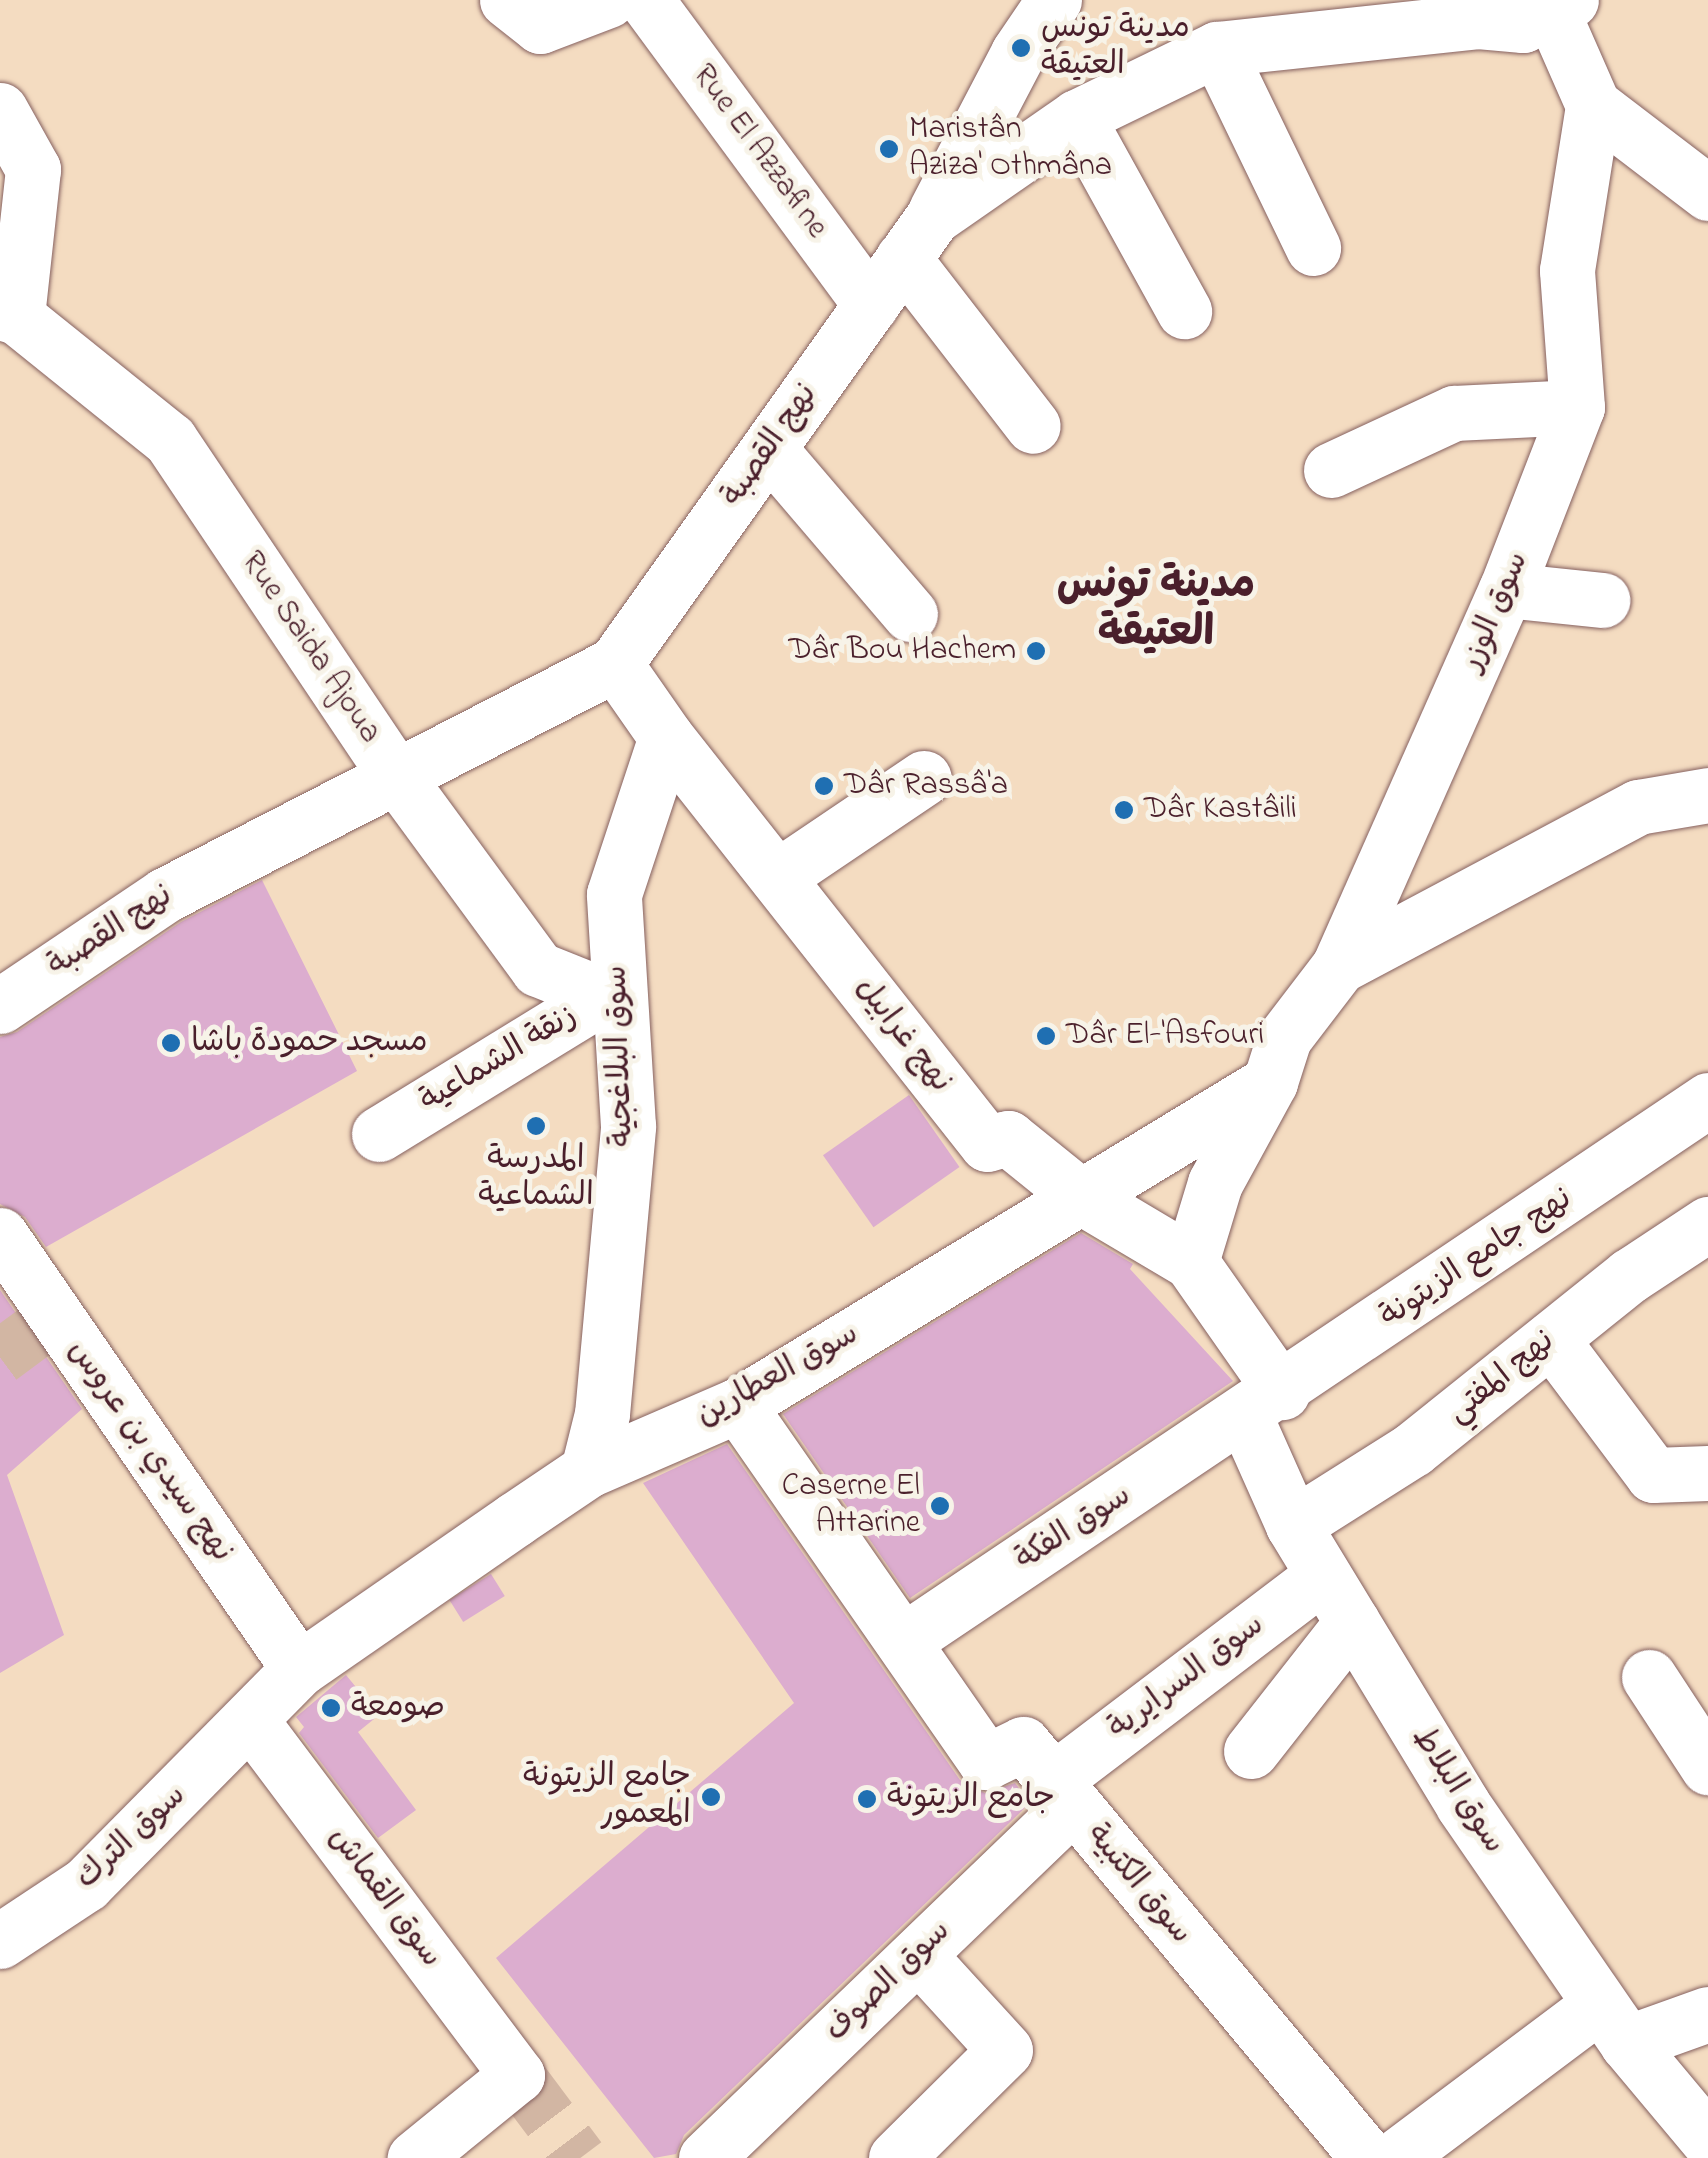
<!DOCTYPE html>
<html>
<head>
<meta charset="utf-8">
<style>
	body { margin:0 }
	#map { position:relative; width:1708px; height:2158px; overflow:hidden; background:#f4dcc1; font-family:"Indie Flower","Playpen Sans Arabic",sans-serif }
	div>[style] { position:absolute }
	.building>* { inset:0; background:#dcadcf; transform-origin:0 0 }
	.minor-tunnel>* { height:55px; margin-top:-27.5px; transform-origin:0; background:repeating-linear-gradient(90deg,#d2b6a3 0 55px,transparent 0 83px) }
	.roads { filter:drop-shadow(0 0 2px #866160) drop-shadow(0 0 2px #866160) }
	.minor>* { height:55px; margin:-27.5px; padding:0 27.5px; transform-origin:27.5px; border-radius:27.5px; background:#fff }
	.dots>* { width:28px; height:28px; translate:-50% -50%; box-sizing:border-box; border:5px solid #f7f3e8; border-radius:50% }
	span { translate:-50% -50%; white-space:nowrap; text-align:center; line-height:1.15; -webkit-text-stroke:10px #f7f3e8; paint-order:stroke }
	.poi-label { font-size:32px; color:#4a1f2b }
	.left { translate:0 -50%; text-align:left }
	.right { translate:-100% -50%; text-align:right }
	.street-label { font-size:32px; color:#4a1f2b }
	.district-label { font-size:42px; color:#4a1f2b; font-weight:700 }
</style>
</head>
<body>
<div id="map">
	<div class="building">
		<i style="clip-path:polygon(262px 880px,357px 1071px,46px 1247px,25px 1217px,0 1204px,0 1037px,17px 1032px,181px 922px)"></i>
		<i style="left:909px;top:1095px;width:88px;height:105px;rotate:55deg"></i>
		<i style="clip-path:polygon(1081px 1233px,1133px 1264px,1130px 1269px,1233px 1381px,910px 1598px,783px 1414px)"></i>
		<i style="clip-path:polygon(0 1290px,82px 1409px,7px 1475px,64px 1635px,0 1673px)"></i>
		<i style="clip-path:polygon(727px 1444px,960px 1780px,985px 1793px,1015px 1783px,1030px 1803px,684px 2135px,676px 2154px,654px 2158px,496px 1958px,794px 1703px,643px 1483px)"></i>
		<i style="left:491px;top:1574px;width:26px;height:49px;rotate:58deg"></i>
		<i style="clip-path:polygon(346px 1675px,379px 1715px,358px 1732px,416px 1810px,378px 1838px,299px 1733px,304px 1727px,296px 1717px)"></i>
	</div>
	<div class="minor-tunnel">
		<i style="left:0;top:1357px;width:52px;rotate:-36.4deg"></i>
		<i style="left:517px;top:2075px;width:104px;rotate:53.2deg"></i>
	</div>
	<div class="roads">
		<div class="minor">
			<i style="left:507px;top:0;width:42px;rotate:38.2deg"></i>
			<i style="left:540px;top:26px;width:73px;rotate:-20.9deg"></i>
			<i style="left:646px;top:0;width:379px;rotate:53.6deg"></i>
			<i style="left:1217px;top:49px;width:221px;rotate:64.2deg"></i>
			<i style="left:1593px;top:105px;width:145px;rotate:37.4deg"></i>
			<i style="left:0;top:110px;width:68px;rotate:60.8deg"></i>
			<i style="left:33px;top:169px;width:149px;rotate:96.2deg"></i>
			<i style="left:1077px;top:117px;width:222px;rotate:61.1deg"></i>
			<i style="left:936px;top:210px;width:177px;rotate:-62.4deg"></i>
			<i style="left:1018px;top:53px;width:64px;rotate:-55.8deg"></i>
			<i style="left:903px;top:258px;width:212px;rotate:52.3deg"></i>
			<i style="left:0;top:312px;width:18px;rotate:16deg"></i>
			<i style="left:17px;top:317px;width:196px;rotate:38.8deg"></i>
			<i style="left:170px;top:440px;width:401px;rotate:56.1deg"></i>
			<i style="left:394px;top:773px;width:243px;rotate:53.7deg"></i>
			<i style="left:538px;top:969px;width:72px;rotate:21.9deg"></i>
			<i style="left:769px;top:449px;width:217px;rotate:49.5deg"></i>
			<i style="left:1331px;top:470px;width:136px;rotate:-24.9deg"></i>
			<i style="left:1454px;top:413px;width:123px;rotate:-2.8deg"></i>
			<i style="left:1506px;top:590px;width:97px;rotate:5.9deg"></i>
			<i style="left:666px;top:737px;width:518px;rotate:51.74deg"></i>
			<i style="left:987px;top:1144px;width:22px;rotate:-16deg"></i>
			<i style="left:1008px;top:1138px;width:92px;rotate:38.9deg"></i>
			<i style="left:1080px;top:1196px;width:129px;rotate:30.7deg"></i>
			<i style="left:1191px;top:1262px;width:159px;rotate:55deg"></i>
			<i style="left:777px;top:877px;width:177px;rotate:-34deg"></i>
			<i style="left:1339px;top:966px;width:339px;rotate:-28deg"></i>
			<i style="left:1638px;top:807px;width:71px;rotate:-9.7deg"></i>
			<i style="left:0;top:1006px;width:199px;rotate:-33.9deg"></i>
			<i style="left:165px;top:895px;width:506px;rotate:-27.17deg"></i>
			<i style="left:615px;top:664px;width:549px;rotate:-54.57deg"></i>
			<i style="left:933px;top:217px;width:175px;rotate:-34.8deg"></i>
			<i style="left:1077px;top:117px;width:156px;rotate:-25.9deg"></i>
			<i style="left:1217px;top:49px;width:262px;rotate:-6.1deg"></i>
			<i style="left:1478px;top:21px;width:45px;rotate:5.1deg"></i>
			<i style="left:1523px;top:25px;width:54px;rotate:-27.5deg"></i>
			<i style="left:379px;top:1134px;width:281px;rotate:-31.5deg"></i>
			<i style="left:0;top:1235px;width:527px;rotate:55.44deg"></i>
			<i style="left:1191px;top:1262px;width:83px;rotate:-73.1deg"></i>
			<i style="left:1215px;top:1183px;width:115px;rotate:-61.4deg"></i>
			<i style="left:1270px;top:1082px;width:46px;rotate:-72.3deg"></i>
			<i style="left:1284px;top:1038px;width:91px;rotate:-52.6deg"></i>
			<i style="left:1339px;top:966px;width:411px;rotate:-66.1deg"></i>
			<i style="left:1506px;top:590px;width:196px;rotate:-68.8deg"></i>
			<i style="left:1577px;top:407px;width:137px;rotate:-94.2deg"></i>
			<i style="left:1567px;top:270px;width:167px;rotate:-81deg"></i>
			<i style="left:1593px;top:105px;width:115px;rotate:-113.7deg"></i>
			<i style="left:1551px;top:1339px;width:170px;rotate:53.1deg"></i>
			<i style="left:1653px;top:1475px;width:55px;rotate:-2.1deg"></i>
			<i style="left:738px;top:1405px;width:435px;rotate:55.2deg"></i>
			<i style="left:986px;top:1762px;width:41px;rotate:-25.9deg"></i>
			<i style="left:1023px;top:1744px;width:539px;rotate:50.19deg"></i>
			<i style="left:1245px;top:1417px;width:118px;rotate:66deg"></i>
			<i style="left:1293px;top:1525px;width:328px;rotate:58.7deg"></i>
			<i style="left:1463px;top:1805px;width:289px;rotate:55.4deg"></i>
			<i style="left:1627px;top:2043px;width:126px;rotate:50.1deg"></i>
			<i style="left:588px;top:1470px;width:58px;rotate:-76deg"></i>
			<i style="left:602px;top:1414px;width:289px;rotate:-84.8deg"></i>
			<i style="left:628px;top:1126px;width:232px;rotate:-93.5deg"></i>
			<i style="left:614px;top:894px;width:165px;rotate:-71.7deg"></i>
			<i style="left:666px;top:737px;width:89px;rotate:-124.9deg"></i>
			<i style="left:1293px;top:1525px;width:142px;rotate:-32.3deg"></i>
			<i style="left:1413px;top:1449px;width:277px;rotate:-38.7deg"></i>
			<i style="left:1629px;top:1276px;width:95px;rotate:-33.4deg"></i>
			<i style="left:903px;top:1641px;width:970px;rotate:-33.9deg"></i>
			<i style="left:1649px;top:1677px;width:108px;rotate:56.8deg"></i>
			<i style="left:251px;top:1721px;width:443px;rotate:53.1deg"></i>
			<i style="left:517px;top:2075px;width:132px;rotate:140.9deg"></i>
			<i style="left:1251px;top:1751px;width:164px;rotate:-51.9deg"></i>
			<i style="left:1052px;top:1781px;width:340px;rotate:-37.2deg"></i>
			<i style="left:0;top:1941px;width:103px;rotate:-33.5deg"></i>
			<i style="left:86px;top:1884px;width:303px;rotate:-45.3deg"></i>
			<i style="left:299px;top:1669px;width:262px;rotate:-34.7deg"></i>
			<i style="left:514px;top:1520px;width:89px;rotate:-34deg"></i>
			<i style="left:588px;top:1470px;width:163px;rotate:-23.4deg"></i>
			<i style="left:738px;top:1405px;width:622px;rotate:-31.26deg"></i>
			<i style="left:1627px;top:2043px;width:86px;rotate:-19.7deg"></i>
			<i style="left:706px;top:2158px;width:508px;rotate:-43.88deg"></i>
			<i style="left:896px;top:2158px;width:153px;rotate:-44.7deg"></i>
			<i style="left:1005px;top:2050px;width:125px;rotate:-132.4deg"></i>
			<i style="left:1395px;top:2158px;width:255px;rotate:-36.9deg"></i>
		</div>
	</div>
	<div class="dots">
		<i style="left:1021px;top:48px;background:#1f6fb2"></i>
		<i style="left:889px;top:149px;background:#1f6fb2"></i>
		<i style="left:1036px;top:651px;background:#1f6fb2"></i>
		<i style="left:824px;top:786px;background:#1f6fb2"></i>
		<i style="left:1124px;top:810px;background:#1f6fb2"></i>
		<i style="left:1046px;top:1036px;background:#1f6fb2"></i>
		<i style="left:171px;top:1043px;background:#1f6fb2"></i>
		<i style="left:536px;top:1126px;background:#1f6fb2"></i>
		<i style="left:940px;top:1506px;background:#1f6fb2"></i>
		<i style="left:331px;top:1708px;background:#1f6fb2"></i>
		<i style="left:711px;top:1797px;background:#1f6fb2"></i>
		<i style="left:867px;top:1799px;background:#1f6fb2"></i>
	</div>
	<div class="poi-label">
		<span class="left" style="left:1041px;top:48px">مدينة تونس<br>العتيقة</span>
		<span class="left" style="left:909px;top:149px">Maristân<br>Aziza' Othmâna</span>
		<span class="right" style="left:1016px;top:651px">Dâr Bou Hachem</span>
		<span class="left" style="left:844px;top:786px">Dâr Rassâ'a</span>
		<span class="left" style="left:1144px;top:810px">Dâr Kastâili</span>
		<span class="left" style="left:1066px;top:1036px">Dâr El-'Asfouri</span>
		<span class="left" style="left:191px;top:1043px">مسجد حمودة باشا</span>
		<span style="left:536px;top:1179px">المدرسة<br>الشماعية</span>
		<span class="right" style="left:920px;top:1506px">Caserne El<br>Attarine</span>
		<span class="left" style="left:351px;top:1708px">صومعة</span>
		<span class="right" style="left:691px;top:1797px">جامع الزيتونة<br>المعمور</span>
		<span class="left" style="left:887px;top:1799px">جامع الزيتونة</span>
	</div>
	<div class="street-label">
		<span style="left:759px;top:152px;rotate:54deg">Rue El Azzafine</span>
		<span style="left:771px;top:446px;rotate:-55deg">نهج القصبة</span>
		<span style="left:1496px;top:612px;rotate:-67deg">سوق الوزر</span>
		<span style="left:310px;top:648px;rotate:56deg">Rue Saida Ajoua</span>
		<span style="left:111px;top:932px;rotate:-33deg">نهج القصبة</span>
		<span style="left:902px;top:1036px;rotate:52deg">نهج غرابيل</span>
		<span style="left:621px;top:1056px;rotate:-92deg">سوق البلاغجية</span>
		<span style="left:499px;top:1060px;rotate:-31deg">زنقة الشماعية</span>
		<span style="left:1477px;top:1259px;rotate:-34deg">نهج جامع الزيتونة</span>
		<span style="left:778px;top:1376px;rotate:-29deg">سوق العطارين</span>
		<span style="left:1502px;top:1378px;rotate:-39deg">نهج المفتي</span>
		<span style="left:149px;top:1452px;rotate:55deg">نهج سيدي بن عروس</span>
		<span style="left:1074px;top:1529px;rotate:-33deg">سوق الفكة</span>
		<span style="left:1187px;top:1678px;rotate:-37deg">سوق السرايرية</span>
		<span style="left:1457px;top:1791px;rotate:57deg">سوق البلاط</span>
		<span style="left:132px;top:1838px;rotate:-43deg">سوق الترك</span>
		<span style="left:1138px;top:1885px;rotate:50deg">سوق الكتبية</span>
		<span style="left:384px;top:1898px;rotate:53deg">سوق القماش</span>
		<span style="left:889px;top:1982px;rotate:-44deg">سوق الصوف</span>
	</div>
	<div class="district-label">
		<span style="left:1156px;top:610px">مدينة تونس<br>العتيقة</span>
	</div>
</div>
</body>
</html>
